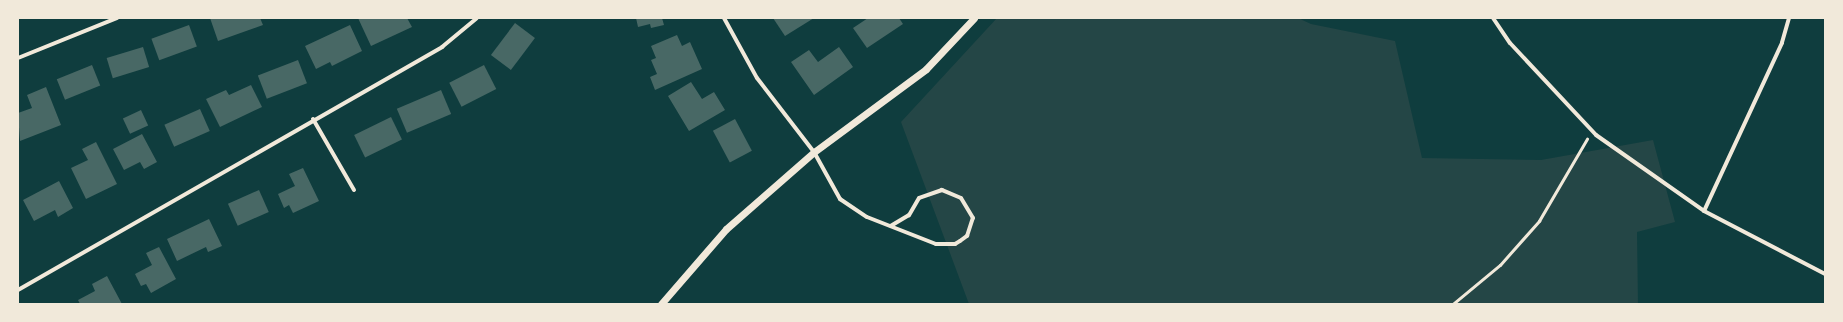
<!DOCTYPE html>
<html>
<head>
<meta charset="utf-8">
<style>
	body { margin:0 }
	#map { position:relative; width:1843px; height:322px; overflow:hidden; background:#0f3d3e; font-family:"Fira Sans Condensed",sans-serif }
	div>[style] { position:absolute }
	.green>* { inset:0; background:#244646 }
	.building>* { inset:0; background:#486865; transform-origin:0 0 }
	.path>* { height:2.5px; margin:-1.25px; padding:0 1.25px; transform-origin:1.25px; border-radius:1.25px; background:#f1e9da }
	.minor>* { height:4px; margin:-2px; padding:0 2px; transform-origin:2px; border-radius:2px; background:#f1e9da }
	.tertiary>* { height:7px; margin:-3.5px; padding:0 3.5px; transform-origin:3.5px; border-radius:3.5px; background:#f1e9da }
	span { translate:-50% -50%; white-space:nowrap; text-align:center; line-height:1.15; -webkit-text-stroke:3px #f1e9da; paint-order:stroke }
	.frame { position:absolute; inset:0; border:19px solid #f1e9da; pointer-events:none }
</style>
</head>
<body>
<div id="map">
	<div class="green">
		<i style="clip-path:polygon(997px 18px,1298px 18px,1311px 24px,1395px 41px,1422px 158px,1541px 160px,1653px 140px,1675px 222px,1637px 232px,1638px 304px,969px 304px,901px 122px)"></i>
	</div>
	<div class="building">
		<i style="clip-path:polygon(210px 18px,260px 18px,263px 25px,218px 41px)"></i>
		<i style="clip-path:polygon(358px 18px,407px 18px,412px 27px,371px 46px)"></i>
		<i style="clip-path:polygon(636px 18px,662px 18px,664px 25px,651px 28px,650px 24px,638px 27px)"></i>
		<i style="clip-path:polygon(773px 18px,814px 18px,785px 36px)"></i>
		<i style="clip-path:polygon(868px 18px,899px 18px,903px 24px,867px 48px,853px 28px)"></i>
		<i style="left:515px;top:23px;width:25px;height:40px;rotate:37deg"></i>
		<i style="left:189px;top:25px;width:23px;height:40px;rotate:70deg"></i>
		<i style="clip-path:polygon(350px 25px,362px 51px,332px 66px,330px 62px,316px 69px,305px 46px)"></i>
		<i style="clip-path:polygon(677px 35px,682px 46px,690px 42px,702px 69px,655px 90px,650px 77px,657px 74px,651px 60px,656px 58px,651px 46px)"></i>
		<i style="left:143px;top:47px;width:21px;height:38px;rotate:73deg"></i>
		<i style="clip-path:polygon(839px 47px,853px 67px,814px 95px,791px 62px,809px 50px,818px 62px)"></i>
		<i style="left:298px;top:60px;width:25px;height:43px;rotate:69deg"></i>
		<i style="left:92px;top:65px;width:22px;height:38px;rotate:68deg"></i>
		<i style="left:484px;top:65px;width:27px;height:39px;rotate:63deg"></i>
		<i style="clip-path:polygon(691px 82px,702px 99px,714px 92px,725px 110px,689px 131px,668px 96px)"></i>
		<i style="clip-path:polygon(251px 85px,262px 107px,220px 127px,206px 99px,226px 90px,229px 95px)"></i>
		<i style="clip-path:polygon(46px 87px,61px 125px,20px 141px,18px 113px,32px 108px,27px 95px)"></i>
		<i style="left:441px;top:90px;width:26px;height:48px;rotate:67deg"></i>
		<i style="left:200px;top:109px;width:24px;height:39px;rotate:66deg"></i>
		<i style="left:141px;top:110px;width:17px;height:20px;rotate:65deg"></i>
		<i style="left:391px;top:117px;width:25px;height:41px;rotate:64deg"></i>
		<i style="left:735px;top:119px;width:36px;height:25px;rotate:62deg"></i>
		<i style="clip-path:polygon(142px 134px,157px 162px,144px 169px,140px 162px,124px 170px,113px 149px)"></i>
		<i style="clip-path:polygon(96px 142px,117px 184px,86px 199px,71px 168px,88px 160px,82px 149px)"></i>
		<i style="clip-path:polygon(303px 168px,319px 201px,293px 213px,289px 205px,284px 208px,278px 194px,295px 186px,289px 174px)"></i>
		<i style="clip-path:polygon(59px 181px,73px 208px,58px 217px,55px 210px,34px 221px,23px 200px)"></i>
		<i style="left:259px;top:190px;width:24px;height:34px;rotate:66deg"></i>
		<i style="clip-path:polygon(209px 219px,222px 246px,208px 252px,206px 247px,177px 261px,167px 239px)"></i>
		<i style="clip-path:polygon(159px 247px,176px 279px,151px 293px,146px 284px,141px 286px,135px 274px,152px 265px,146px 253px)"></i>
		<i style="clip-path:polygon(107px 276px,122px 304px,80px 304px,78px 300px,95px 291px,92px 284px)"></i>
	</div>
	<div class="path">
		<i style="left:1453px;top:304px;width:61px;rotate:-39.7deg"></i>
		<i style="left:1500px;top:265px;width:59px;rotate:-48.4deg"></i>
		<i style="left:1539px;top:221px;width:95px;rotate:-59.7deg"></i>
	</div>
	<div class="minor">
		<i style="left:724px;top:18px;width:68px;rotate:61.2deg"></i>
		<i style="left:757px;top:78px;width:93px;rotate:52.4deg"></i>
		<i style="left:814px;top:152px;width:54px;rotate:61deg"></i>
		<i style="left:840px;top:199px;width:32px;rotate:34deg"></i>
		<i style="left:867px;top:217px;width:74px;rotate:21.4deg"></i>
		<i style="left:936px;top:244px;width:19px"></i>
		<i style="left:955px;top:244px;width:6px;rotate:-31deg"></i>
		<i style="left:960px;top:241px;width:9px;rotate:-36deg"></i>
		<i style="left:967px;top:236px;width:19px;rotate:-72deg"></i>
		<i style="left:973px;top:218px;width:23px;rotate:-121deg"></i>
		<i style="left:961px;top:198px;width:21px;rotate:-157deg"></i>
		<i style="left:942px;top:190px;width:24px;rotate:161deg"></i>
		<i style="left:919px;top:198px;width:20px;rotate:120deg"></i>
		<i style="left:909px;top:215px;width:21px;rotate:149deg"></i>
		<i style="left:1493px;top:18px;width:30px;rotate:56deg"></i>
		<i style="left:1510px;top:43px;width:126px;rotate:46.9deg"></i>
		<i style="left:1596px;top:135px;width:132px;rotate:35.1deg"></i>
		<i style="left:1789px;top:18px;width:26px;rotate:106deg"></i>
		<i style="left:1782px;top:43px;width:185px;rotate:114.9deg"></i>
		<i style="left:1704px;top:211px;width:136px;rotate:27.5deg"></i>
		<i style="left:18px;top:58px;width:107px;rotate:-22deg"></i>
		<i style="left:313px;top:119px;width:82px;rotate:60deg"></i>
		<i style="left:18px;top:290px;width:489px;rotate:-29.8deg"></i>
		<i style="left:442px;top:47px;width:45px;rotate:-39.6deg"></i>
	</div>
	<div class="tertiary">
		<i style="left:661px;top:304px;width:99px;rotate:-49.1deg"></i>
		<i style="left:726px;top:229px;width:117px;rotate:-41.2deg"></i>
		<i style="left:814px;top:152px;width:139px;rotate:-36.5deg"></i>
		<i style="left:926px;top:69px;width:70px;rotate:-46.7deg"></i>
	</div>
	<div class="frame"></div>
</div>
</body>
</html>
